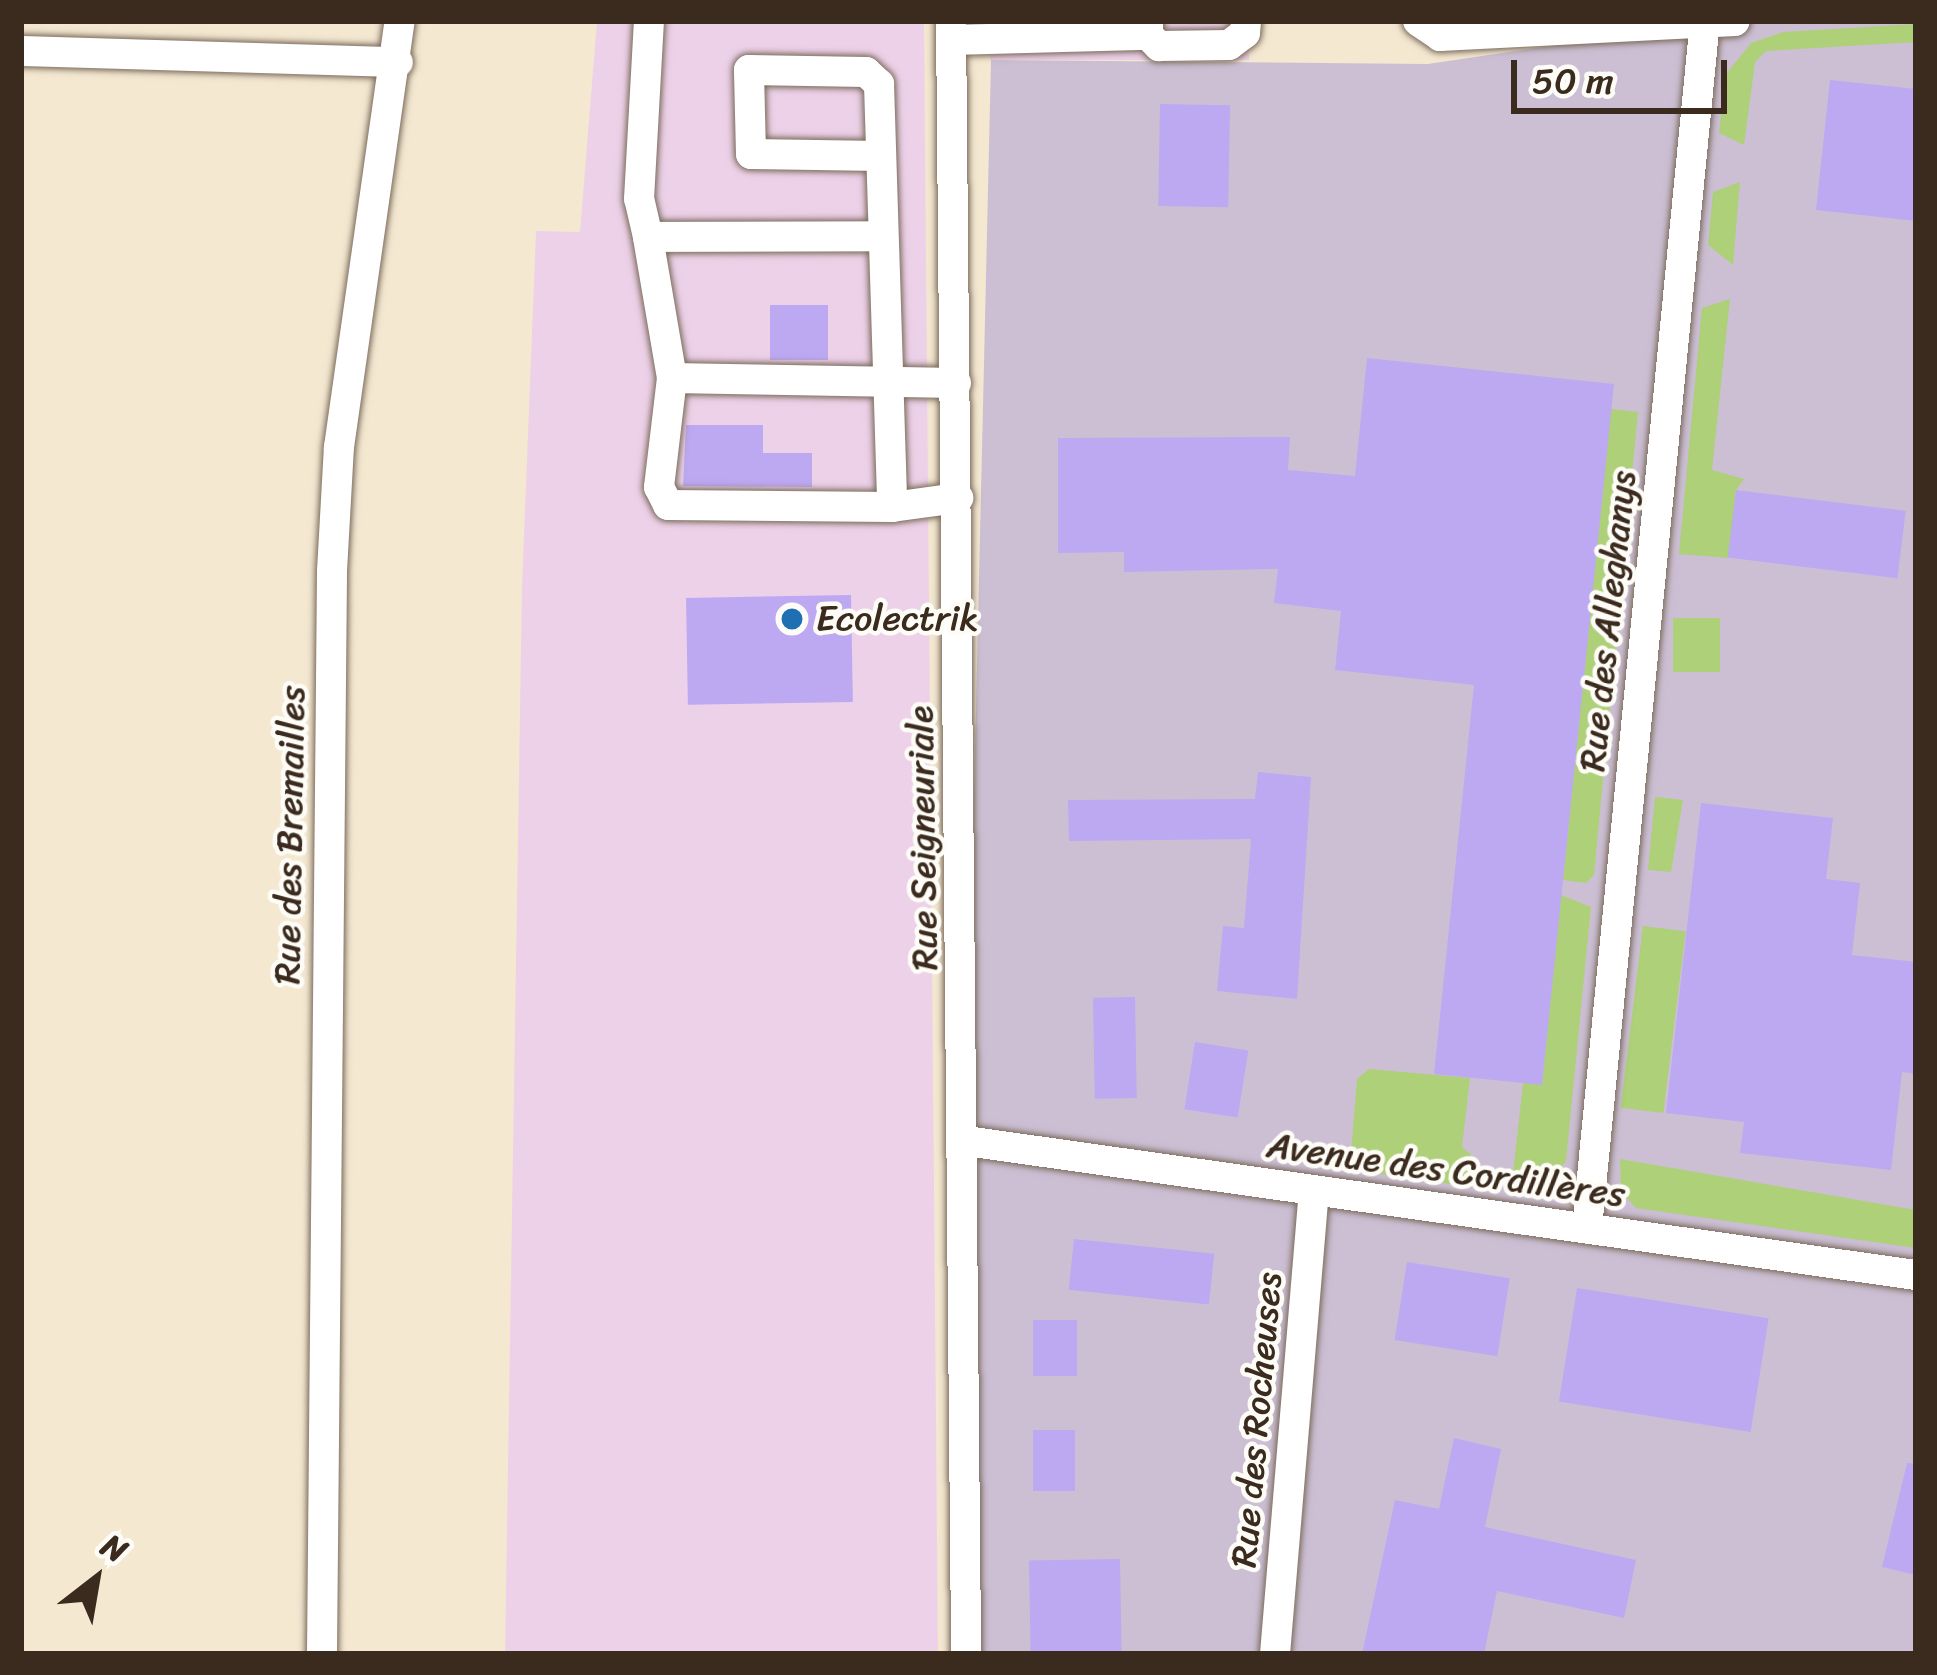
<!DOCTYPE html>
<html>
<head>
<meta charset="utf-8">
<style>
	body { margin:0 }
	#map { position:relative; width:1937px; height:1675px; overflow:hidden; background:#f4e8d1; font-family:Sriracha,sans-serif }
	div>[style] { position:absolute }
	.built>* { inset:0; background:#edd1e9; transform-origin:0 0 }
	.industrial>* { inset:0; background:#ccbfd4 }
	.green>* { inset:0; background:#add079; transform-origin:0 0 }
	.building>* { inset:0; background:#bda8f2; transform-origin:0 0 }
	.roads { filter:drop-shadow(0 0 3px #7c6c5d) drop-shadow(0 0 3px #7c6c5d) }
	.minor>* { height:30px; margin:-15px; padding:0 15px; transform-origin:15px; border-radius:15px; background:#fff }
	.dots>* { width:33px; height:33px; translate:-50% -50%; box-sizing:border-box; border:6px solid #fdfcf7; border-radius:50% }
	span { translate:-50% -50%; white-space:nowrap; text-align:center; line-height:1.15; -webkit-text-stroke:9px #fdfcf7; paint-order:stroke }
	.poi-label { font-size:36px; color:#3b2a1e }
	.left { translate:0 -50%; text-align:left }
	.street-label { font-size:36px; color:#3b2a1e }
	.frame { position:absolute; inset:0; border:24px solid #3b2a1e; pointer-events:none }
	.north { position:absolute; left:36px; top:1519px; width:120px; height:120px; -webkit-text-stroke:9px #fdfcf7; paint-order:stroke; rotate:31deg; font-size:33px; font-weight:700; line-height:48px; text-align:center; color:#3b2a1e }
	.north::after { content:''; display:block; margin:auto; width:42px; height:54px; background:#3b2a1e; clip-path:polygon(50% 0,100% 100%,50% 72%,0 100%) }
	.scale { position:absolute; left:1511px; top:60px; width:216px; height:54px; box-sizing:border-box; border:6px solid #3b2a1e; border-top:0; padding-left:15px; font-size:36px; line-height:42px; white-space:nowrap; color:#3b2a1e; -webkit-text-stroke:9px #fdfcf7; paint-order:stroke }
</style>
</head>
<body>
<div id="map">
	<div class="built">
		<i style="clip-path:polygon(597px 21px,924px 21px,938px 1654px,505px 1654px,522px 586px,536px 231px,580px 232px)"></i>
		<i style="left:990px;top:21px;width:259px;height:39px"></i>
	</div>
	<div class="industrial">
		<i style="clip-path:polygon(1916px 21px,1916px 1654px,966px 1654px,966px 1141px,991px 60px,1428px 64px,1706px 23px)"></i>
	</div>
	<div class="green">
		<i style="clip-path:polygon(1916px 24px,1916px 42px,1766px 51px,1755px 62px,1744px 145px,1719px 133px,1726px 74px,1751px 43px,1783px 32px)"></i>
		<i style="clip-path:polygon(1740px 182px,1733px 265px,1708px 245px,1713px 192px)"></i>
		<i style="clip-path:polygon(1730px 299px,1712px 470px,1744px 479px,1736px 490px,1729px 558px,1679px 554px,1702px 308px)"></i>
		<i style="clip-path:polygon(1611px 409px,1638px 412px,1594px 875px,1586px 883px,1563px 880px)"></i>
		<i style="left:1673px;top:618px;width:47px;height:54px"></i>
		<i style="clip-path:polygon(1655px 797px,1683px 800px,1671px 872px,1648px 870px)"></i>
		<i style="clip-path:polygon(1561px 895px,1591px 907px,1566px 1161px,1546px 1188px,1511px 1192px,1523px 1083px,1542px 1084px)"></i>
		<i style="left:1643px;top:926px;width:43px;height:183px;rotate:7deg"></i>
		<i style="clip-path:polygon(1369px 1069px,1470px 1078px,1462px 1147px,1476px 1159px,1472px 1187px,1359px 1171px,1351px 1151px,1357px 1079px)"></i>
		<i style="clip-path:polygon(1620px 1159px,1916px 1210px,1916px 1248px,1636px 1208px,1621px 1191px)"></i>
	</div>
	<div class="building">
		<i style="clip-path:polygon(1830px 80px,1916px 89px,1916px 221px,1816px 210px)"></i>
		<i style="left:1160px;top:104px;width:70px;height:102px;rotate:1deg"></i>
		<i style="left:770px;top:305px;width:58px;height:55px"></i>
		<i style="clip-path:polygon(1367px 358px,1614px 384px,1542px 1085px,1434px 1074px,1474px 685px,1335px 670px,1341px 611px,1274px 603px,1278px 569px,1124px 572px,1124px 552px,1058px 553px,1058px 438px,1290px 437px,1288px 470px,1355px 476px)"></i>
		<i style="clip-path:polygon(686px 425px,763px 425px,763px 453px,812px 453px,812px 487px,683px 486px)"></i>
		<i style="left:1736px;top:490px;width:171px;height:68px;rotate:7deg"></i>
		<i style="left:851px;top:595px;width:107px;height:165px;rotate:89deg"></i>
		<i style="clip-path:polygon(1258px 772px,1311px 777px,1297px 999px,1217px 991px,1223px 926px,1244px 928px,1251px 839px,1069px 841px,1068px 800px,1255px 799px)"></i>
		<i style="clip-path:polygon(1701px 803px,1833px 818px,1826px 879px,1860px 883px,1852px 955px,1916px 962px,1916px 1074px,1902px 1072px,1891px 1170px,1740px 1153px,1744px 1122px,1666px 1113px)"></i>
		<i style="left:1135px;top:997px;width:101px;height:42px;rotate:89deg"></i>
		<i style="left:1195px;top:1042px;width:54px;height:68px;rotate:9deg"></i>
		<i style="left:1074px;top:1239px;width:141px;height:51px;rotate:6deg"></i>
		<i style="left:1407px;top:1262px;width:104px;height:79px;rotate:9deg"></i>
		<i style="left:1577px;top:1288px;width:194px;height:115px;rotate:9deg"></i>
		<i style="left:1033px;top:1320px;width:44px;height:56px"></i>
		<i style="left:1033px;top:1430px;width:42px;height:61px"></i>
		<i style="clip-path:polygon(1454px 1438px,1501px 1449px,1485px 1527px,1636px 1560px,1624px 1618px,1497px 1591px,1484px 1654px,1362px 1654px,1395px 1500px,1439px 1509px)"></i>
		<i style="clip-path:polygon(1907px 1463px,1916px 1464px,1916px 1575px,1882px 1567px)"></i>
		<i style="left:1120px;top:1559px;width:92px;height:91px;rotate:89deg"></i>
	</div>
	<div class="roads">
		<div class="minor">
			<i style="left:951px;top:21px;width:1633px;rotate:89.47deg"></i>
			<i style="left:1418px;top:21px;width:27px;rotate:34deg"></i>
			<i style="left:1440px;top:36px;width:295px;rotate:-2.9deg"></i>
			<i style="left:1148px;top:35px;width:16px;rotate:45deg"></i>
			<i style="left:1159px;top:46px;width:70px;rotate:-0.8deg"></i>
			<i style="left:1229px;top:45px;width:20px;rotate:-37deg"></i>
			<i style="left:1245px;top:33px;width:12px;rotate:-85deg"></i>
			<i style="left:951px;top:40px;width:197px;rotate:-1.5deg"></i>
			<i style="left:1148px;top:35px;width:14px;rotate:-90deg"></i>
			<i style="left:21px;top:51px;width:377px;rotate:1.7deg"></i>
			<i style="left:881px;top:156px;width:130px;rotate:-179.1deg"></i>
			<i style="left:751px;top:154px;width:84px;rotate:-91.4deg"></i>
			<i style="left:749px;top:70px;width:117px;rotate:1deg"></i>
			<i style="left:866px;top:72px;width:18px;rotate:43deg"></i>
			<i style="left:879px;top:84px;width:423px;rotate:88.2deg"></i>
			<i style="left:648px;top:237px;width:39px;rotate:-103deg"></i>
			<i style="left:639px;top:199px;width:178px;rotate:-86.8deg"></i>
			<i style="left:672px;top:378px;width:143px;rotate:-99.7deg"></i>
			<i style="left:648px;top:237px;width:233px;rotate:-0.2deg"></i>
			<i style="left:956px;top:383px;width:284px;rotate:-179deg"></i>
			<i style="left:672px;top:378px;width:110px;rotate:96.8deg"></i>
			<i style="left:659px;top:487px;width:20px;rotate:63deg"></i>
			<i style="left:668px;top:505px;width:224px;rotate:0.5deg"></i>
			<i style="left:892px;top:507px;width:67px;rotate:-7.8deg"></i>
			<i style="left:966px;top:1141px;width:959px;rotate:8.03deg"></i>
			<i style="left:1587px;top:1228px;width:1213px;rotate:-84.42deg"></i>
			<i style="left:322px;top:1654px;width:1083px;rotate:-89.47deg"></i>
			<i style="left:332px;top:571px;width:124px;rotate:-86.8deg"></i>
			<i style="left:339px;top:447px;width:430px;rotate:-81.9deg"></i>
			<i style="left:1275px;top:1654px;width:464px;rotate:-85.2deg"></i>
		</div>
	</div>
	<div class="dots">
		<i style="left:792px;top:619px;background:#1f6fb2"></i>
	</div>
	<div class="poi-label">
		<span class="left" style="left:816px;top:619px">Ecolectrik</span>
	</div>
	<div class="street-label">
		<span style="left:1608px;top:621px;rotate:-84deg">Rue des Alleghanys</span>
		<span style="left:290px;top:835px;rotate:-89deg">Rue des Bremailles</span>
		<span style="left:923px;top:838px;rotate:-91deg">Rue Seigneuriale</span>
		<span style="left:1446px;top:1170px;rotate:8deg">Avenue des Cordillères</span>
		<span style="left:1257px;top:1420px;rotate:-85deg">Rue des Rocheuses</span>
	</div>
	<div class="frame"></div>
	<div class="north">N</div>
	<div class="scale">50 m</div>
</div>
</body>
</html>
